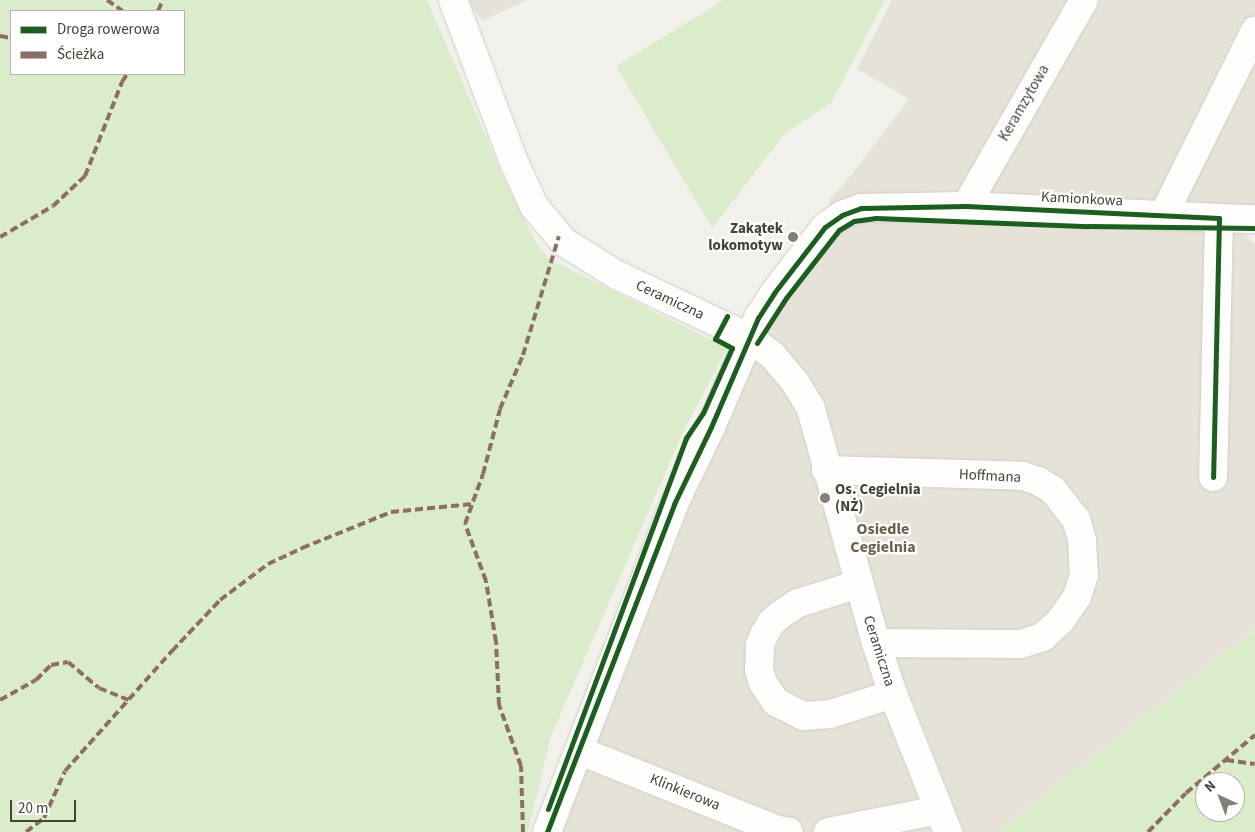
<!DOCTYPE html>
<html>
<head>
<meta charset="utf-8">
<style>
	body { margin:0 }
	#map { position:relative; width:1255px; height:832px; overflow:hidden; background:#f1f0ea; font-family:"Source Sans 3",sans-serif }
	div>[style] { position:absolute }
	.residential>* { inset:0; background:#e5e2d7 }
	.green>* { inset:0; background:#dbecca }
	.roads { filter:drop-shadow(0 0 1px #cfcdc8) drop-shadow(0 0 1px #cfcdc8) }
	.minor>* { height:28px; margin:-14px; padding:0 14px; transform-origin:14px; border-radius:14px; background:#fdfdfc }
	.quiet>* { height:4px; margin-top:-2px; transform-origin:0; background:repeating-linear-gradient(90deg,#8d6e63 0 8px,transparent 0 12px) }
	.cycleway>* { height:5px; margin:-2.5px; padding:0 2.5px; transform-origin:2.5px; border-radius:2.5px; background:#1b5e20 }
	.dots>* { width:14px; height:14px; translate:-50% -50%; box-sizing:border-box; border:2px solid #fff; border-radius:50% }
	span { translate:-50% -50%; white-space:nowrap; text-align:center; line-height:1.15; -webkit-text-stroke:4.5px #fff; paint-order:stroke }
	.street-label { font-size:15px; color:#474236 }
	.poi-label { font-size:15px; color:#474236; font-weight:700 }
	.right { translate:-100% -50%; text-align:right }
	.left { translate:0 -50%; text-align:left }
	.neighbourhood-label { font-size:16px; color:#69614d; font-weight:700 }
	.legend { position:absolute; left:10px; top:10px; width:175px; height:65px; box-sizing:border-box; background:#fff; border:1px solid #b5b3af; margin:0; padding:6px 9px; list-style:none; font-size:15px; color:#474236 }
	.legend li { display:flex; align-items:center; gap:10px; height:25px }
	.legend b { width:25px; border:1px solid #b5b3af }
	.north { position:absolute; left:1195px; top:772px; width:50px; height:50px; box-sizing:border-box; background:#fff; border:1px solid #b5b3af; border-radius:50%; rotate:317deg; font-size:14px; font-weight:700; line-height:20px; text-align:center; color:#474236 }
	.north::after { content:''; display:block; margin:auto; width:18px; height:22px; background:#827f75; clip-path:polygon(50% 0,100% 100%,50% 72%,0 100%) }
	.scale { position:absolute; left:10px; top:800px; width:66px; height:22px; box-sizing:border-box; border:2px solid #474236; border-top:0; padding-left:6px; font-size:15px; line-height:18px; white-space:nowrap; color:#474236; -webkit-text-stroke:4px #fff; paint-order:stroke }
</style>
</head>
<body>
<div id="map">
	<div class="residential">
		<i style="clip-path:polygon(465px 0,527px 0,483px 21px)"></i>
		<i style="clip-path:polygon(892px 0,1255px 0,1255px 230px,1244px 232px,1255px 245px,1255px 629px,1079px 771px,1032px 832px,541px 832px,726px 393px,829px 223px,830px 198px,842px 187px,909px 99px,857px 69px)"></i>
	</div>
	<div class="green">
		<i style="clip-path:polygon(evenodd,0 0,427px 0,505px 181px,536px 242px,549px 259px,727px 348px,683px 432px,551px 736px,528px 832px,0 832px,0 0,184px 11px,184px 74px,11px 74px,11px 11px,184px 11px)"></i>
		<i style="clip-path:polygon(724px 0,885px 0,831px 103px,786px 132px,712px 228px,616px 66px)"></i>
		<i style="clip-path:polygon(evenodd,1255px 630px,1255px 832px,1003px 832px,1003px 828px,1255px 630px,1205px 782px,1235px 782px,1235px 812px,1205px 812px,1205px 782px)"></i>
	</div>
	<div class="roads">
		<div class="minor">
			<i style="left:453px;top:0;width:171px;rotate:69.4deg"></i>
			<i style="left:513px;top:160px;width:51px;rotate:65.5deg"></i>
			<i style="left:534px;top:206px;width:47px;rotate:50.2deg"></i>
			<i style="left:564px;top:242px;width:62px;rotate:31.9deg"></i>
			<i style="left:617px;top:275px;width:147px;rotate:25.3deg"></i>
			<i style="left:750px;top:338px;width:29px;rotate:38deg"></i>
			<i style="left:773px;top:356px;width:34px;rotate:50deg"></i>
			<i style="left:795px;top:382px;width:31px;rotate:59deg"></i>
			<i style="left:811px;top:409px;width:243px;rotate:74.5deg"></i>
			<i style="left:876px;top:643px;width:54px;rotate:71.6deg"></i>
			<i style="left:893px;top:694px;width:149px;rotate:68.3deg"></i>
			<i style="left:966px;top:206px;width:237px;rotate:-60.2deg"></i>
			<i style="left:1163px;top:216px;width:207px;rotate:-63.6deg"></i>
			<i style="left:1219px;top:218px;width:36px;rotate:2deg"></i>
			<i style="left:826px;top:470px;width:197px;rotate:1.7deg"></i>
			<i style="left:1023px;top:476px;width:16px;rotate:18deg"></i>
			<i style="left:1038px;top:481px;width:17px;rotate:31deg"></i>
			<i style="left:1053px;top:490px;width:37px;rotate:52deg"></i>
			<i style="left:1076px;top:519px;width:22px;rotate:74deg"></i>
			<i style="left:1082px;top:540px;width:35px;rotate:87deg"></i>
			<i style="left:1084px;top:575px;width:23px;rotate:108deg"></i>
			<i style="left:1077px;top:597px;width:28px;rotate:125deg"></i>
			<i style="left:1061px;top:620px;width:25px;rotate:137deg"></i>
			<i style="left:1043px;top:637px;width:24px;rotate:163deg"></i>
			<i style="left:1020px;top:644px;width:144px;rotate:-179.6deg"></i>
			<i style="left:859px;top:584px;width:64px;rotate:162.7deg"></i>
			<i style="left:798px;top:603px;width:20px;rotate:147deg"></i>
			<i style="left:781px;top:614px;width:13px;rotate:138deg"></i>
			<i style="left:771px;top:623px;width:14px;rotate:120deg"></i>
			<i style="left:764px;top:635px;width:11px;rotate:112deg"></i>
			<i style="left:760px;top:645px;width:25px;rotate:92deg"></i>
			<i style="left:759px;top:670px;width:14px;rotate:73deg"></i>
			<i style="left:763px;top:683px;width:23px;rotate:56deg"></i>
			<i style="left:776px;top:702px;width:30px;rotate:27deg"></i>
			<i style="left:803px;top:716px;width:27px;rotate:-4deg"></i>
			<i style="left:830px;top:714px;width:66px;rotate:-17.6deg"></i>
			<i style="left:580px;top:751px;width:213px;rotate:21.8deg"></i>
			<i style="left:778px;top:830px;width:11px;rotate:10deg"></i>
			<i style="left:547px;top:832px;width:352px;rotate:-68.8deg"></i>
			<i style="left:674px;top:504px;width:85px;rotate:-64.3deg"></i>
			<i style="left:711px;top:427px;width:119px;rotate:-66.7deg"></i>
			<i style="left:758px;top:318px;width:30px;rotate:-57deg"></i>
			<i style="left:774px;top:293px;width:83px;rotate:-52.3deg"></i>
			<i style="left:825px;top:227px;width:21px;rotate:-35deg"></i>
			<i style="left:842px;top:215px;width:20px;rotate:-20deg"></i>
			<i style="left:861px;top:208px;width:105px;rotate:-1.1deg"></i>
			<i style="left:966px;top:206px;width:253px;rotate:2.7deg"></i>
			<i style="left:1219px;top:218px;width:259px;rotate:91.3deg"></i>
			<i style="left:828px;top:832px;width:113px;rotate:-11.2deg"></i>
		</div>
	</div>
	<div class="quiet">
		<i style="left:107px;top:0;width:19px;rotate:35deg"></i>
		<i style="left:158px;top:11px;width:12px;rotate:-66deg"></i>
		<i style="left:0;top:36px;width:11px;rotate:10deg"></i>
		<i style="left:0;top:237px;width:61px;rotate:-30.3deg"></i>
		<i style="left:53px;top:206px;width:44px;rotate:-43.2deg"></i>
		<i style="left:85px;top:176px;width:101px;rotate:-68.5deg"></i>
		<i style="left:122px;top:82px;width:9px;rotate:-58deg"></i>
		<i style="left:0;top:700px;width:41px;rotate:-29.1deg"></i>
		<i style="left:36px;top:680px;width:21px;rotate:-45deg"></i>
		<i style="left:51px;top:665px;width:17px;rotate:-10deg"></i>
		<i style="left:68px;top:662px;width:40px;rotate:40deg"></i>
		<i style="left:99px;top:688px;width:32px;rotate:22deg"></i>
		<i style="left:1226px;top:760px;width:29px;rotate:8deg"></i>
		<i style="left:26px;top:832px;width:23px;rotate:-38deg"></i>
		<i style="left:44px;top:818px;width:51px;rotate:-65.9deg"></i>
		<i style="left:65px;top:771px;width:161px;rotate:-48.3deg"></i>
		<i style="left:172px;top:651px;width:70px;rotate:-46.7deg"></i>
		<i style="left:220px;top:600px;width:60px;rotate:-36.9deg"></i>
		<i style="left:268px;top:564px;width:38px;rotate:-25deg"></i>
		<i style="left:302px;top:548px;width:96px;rotate:-22deg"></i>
		<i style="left:391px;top:512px;width:81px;rotate:-5.6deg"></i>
		<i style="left:523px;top:832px;width:66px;rotate:-91.7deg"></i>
		<i style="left:521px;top:766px;width:65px;rotate:-109.8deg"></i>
		<i style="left:499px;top:705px;width:63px;rotate:-92.7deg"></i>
		<i style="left:496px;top:642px;width:62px;rotate:-99.3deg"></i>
		<i style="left:486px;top:581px;width:61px;rotate:-110.2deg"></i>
		<i style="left:465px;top:524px;width:53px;rotate:-70.2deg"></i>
		<i style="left:483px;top:474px;width:67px;rotate:-75.3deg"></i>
		<i style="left:500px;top:409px;width:59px;rotate:-66.9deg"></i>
		<i style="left:523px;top:355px;width:124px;rotate:-73.2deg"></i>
		<i style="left:1148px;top:832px;width:54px;rotate:-45.7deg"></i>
		<i style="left:1186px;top:793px;width:90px;rotate:-40deg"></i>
	</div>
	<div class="cycleway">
		<i style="left:757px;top:343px;width:54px;rotate:-57.2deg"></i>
		<i style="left:786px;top:298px;width:86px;rotate:-52.1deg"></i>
		<i style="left:839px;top:230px;width:17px;rotate:-31deg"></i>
		<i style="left:854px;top:221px;width:22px;rotate:-8deg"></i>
		<i style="left:876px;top:218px;width:213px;rotate:2.2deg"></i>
		<i style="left:1089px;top:226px;width:166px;rotate:0.7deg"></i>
		<i style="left:548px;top:809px;width:396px;rotate:-69.6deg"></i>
		<i style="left:686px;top:438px;width:30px;rotate:-56deg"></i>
		<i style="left:703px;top:413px;width:71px;rotate:-66deg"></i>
		<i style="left:732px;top:348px;width:19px;rotate:-152deg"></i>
		<i style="left:715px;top:339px;width:26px;rotate:-62deg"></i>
		<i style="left:547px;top:832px;width:352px;rotate:-68.8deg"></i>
		<i style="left:674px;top:504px;width:85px;rotate:-64.3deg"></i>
		<i style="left:711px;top:427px;width:119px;rotate:-66.7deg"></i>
		<i style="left:758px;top:318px;width:30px;rotate:-57deg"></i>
		<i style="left:774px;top:293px;width:83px;rotate:-52.3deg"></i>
		<i style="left:825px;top:227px;width:21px;rotate:-35deg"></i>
		<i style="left:842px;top:215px;width:20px;rotate:-20deg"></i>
		<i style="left:861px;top:208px;width:105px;rotate:-1.1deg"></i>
		<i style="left:966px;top:206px;width:253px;rotate:2.7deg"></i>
		<i style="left:1219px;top:218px;width:259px;rotate:91.3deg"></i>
	</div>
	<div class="dots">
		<i style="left:793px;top:237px;background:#827f75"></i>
		<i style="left:825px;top:498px;background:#827f75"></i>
	</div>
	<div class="street-label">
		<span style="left:1024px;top:103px;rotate:-60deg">Keramzytowa</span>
		<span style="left:1082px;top:199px;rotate:3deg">Kamionkowa</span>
		<span style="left:670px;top:300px;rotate:25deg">Ceramiczna</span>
		<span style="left:990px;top:476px;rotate:3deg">Hoffmana</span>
		<span style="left:879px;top:651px;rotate:72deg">Ceramiczna</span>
		<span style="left:685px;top:792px;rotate:22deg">Klinkierowa</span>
	</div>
	<div class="poi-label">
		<span class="right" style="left:783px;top:237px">Zakątek<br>lokomotyw</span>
		<span class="left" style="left:835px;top:498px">Os. Cegielnia<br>(NŻ)</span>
	</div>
	<div class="neighbourhood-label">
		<span style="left:883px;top:538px">Osiedle<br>Cegielnia</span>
	</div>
	<ul class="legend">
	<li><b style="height:6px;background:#1b5e20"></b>Droga rowerowa</li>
	<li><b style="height:6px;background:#8d6e63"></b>Ścieżka</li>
	</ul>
	<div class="north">N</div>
	<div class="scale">20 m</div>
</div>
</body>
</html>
